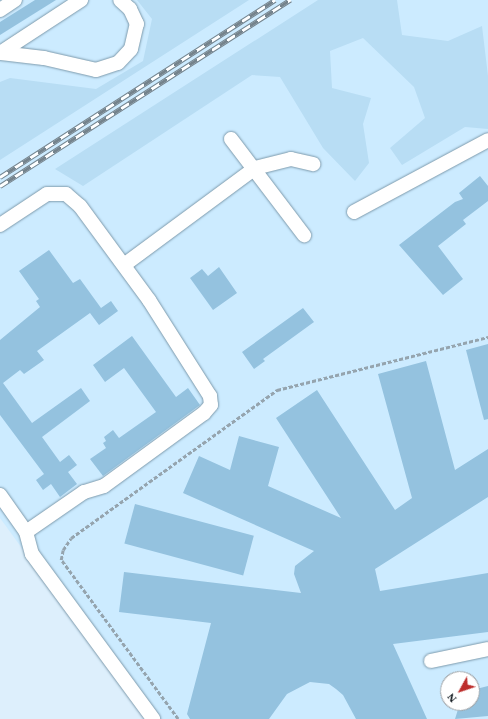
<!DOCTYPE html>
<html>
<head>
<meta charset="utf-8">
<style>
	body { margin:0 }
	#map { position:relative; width:488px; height:719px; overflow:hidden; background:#ddeffc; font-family:"Times New Roman",serif }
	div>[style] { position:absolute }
	.built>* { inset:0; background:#ccebff }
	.green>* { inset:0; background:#b8ddf4 }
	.building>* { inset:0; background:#94c2df; transform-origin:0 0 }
	.path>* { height:2.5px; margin-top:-1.25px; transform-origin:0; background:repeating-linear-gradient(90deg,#95a4ae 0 4px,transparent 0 6px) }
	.roads { filter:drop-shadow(0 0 1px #7d9aac) drop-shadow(0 0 1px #7d9aac) }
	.minor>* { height:14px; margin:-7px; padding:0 7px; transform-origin:7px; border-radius:7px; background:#fff }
	.rail>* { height:4.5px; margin-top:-2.25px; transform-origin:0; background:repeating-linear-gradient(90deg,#fff 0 9px,#75838c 0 18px); box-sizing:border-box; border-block:1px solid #75838c }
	span { translate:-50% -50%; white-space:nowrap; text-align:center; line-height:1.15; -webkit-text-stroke:3.5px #fff; paint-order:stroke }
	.north { position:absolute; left:440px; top:671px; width:40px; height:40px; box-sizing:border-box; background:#fff; border:1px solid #9b9ea1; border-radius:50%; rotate:230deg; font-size:11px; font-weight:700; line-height:16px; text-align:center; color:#040d13 }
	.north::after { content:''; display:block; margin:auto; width:14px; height:18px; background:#bd2e2c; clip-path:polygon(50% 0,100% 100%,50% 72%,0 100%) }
</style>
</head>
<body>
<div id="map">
	<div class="built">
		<i style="clip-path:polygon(evenodd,0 0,488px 0,488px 719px,146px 719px,0 518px,0 0,448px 679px,472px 679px,472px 703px,448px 703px,448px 679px)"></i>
	</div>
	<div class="green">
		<i style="clip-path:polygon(137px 0,249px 0,0 160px,0 82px,10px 78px,96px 89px,143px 61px,152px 19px)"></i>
		<i style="clip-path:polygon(318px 0,397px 0,402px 35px,448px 41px,482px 26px,488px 76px,488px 129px,465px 127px,402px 165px,390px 148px,425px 118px,414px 87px,363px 38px,330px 51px,332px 88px,371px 98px,363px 124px,369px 163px,355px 181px,323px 148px,280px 77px,252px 75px,83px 186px,55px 169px)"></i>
	</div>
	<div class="building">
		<i style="clip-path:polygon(35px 0,56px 0,0 35px,0 22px)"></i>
		<i style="clip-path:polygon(480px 176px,488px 186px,488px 201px,463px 220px,466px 224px,438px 246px,463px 279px,443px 295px,399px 245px,455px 202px,463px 199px,459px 193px)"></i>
		<i style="clip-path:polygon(49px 250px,73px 283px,80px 279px,101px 308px,111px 301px,118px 311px,99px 325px,90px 313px,37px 351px,44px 360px,24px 374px,20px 370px,3px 383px,32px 423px,81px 388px,90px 401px,42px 437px,60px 462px,69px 455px,77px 465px,68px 472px,77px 484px,60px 497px,51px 484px,43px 490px,36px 480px,44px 474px,0 415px,0 340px,40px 307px,36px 301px,39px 299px,19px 271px)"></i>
		<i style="clip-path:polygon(219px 267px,237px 293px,213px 310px,190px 278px,202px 269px,208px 276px)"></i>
		<i style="clip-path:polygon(303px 308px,314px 322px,263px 359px,265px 361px,254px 369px,242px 352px)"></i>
		<i style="clip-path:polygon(132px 336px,176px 397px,188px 388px,200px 405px,103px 476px,90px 459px,106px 448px,103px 443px,106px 441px,104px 437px,113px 430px,119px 438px,156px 412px,124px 368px,105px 382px,93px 365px)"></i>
		<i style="clip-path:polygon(488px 344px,488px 419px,484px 420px,466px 350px)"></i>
		<i style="clip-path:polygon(426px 361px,455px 470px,488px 449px,488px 497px,375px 569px,380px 591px,488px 573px,488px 632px,393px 644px,427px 719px,356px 719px,343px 695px,336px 689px,329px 684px,310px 682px,287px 694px,269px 719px,190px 719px,187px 714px,211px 623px,119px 612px,124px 572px,301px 593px,294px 574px,295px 566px,314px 551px,183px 493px,199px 456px,230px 470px,239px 436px,279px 447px,268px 486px,341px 518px,276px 418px,317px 390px,395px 510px,412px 498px,378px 374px)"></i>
		<i style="left:135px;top:504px;width:123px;height:41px;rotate:15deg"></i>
		<i style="clip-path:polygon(488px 686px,488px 716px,455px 719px,460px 703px,472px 703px,472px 690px)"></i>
	</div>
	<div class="path">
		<i style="left:178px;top:719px;width:197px;rotate:-126.3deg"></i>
		<i style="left:61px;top:560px;width:10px;rotate:-79deg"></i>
		<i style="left:63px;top:550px;width:14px;rotate:-56deg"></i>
		<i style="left:71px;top:538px;width:254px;rotate:-35.7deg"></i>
		<i style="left:277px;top:390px;width:218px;rotate:-14.1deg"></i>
	</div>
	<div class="roads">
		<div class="minor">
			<i style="left:0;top:10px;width:18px;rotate:-34deg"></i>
			<i style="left:0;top:53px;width:97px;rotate:-33.2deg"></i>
			<i style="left:1px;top:53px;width:43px;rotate:6.6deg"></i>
			<i style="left:44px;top:58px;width:53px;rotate:13deg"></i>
			<i style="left:96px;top:70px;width:23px;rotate:-18deg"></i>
			<i style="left:118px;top:63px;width:19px;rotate:-47deg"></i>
			<i style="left:131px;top:49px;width:26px;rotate:-77deg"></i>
			<i style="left:137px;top:24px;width:17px;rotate:-115deg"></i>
			<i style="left:130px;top:9px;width:13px;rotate:-138deg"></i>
			<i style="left:231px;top:139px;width:121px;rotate:52.8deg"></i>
			<i style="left:354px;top:212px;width:152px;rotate:-28.2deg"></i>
			<i style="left:0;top:225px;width:56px;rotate:-33.4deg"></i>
			<i style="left:47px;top:194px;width:19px"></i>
			<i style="left:66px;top:194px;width:18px;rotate:41deg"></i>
			<i style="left:80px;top:206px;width:117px;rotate:53.7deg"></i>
			<i style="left:149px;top:300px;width:114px;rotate:57.6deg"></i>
			<i style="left:210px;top:396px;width:9px;rotate:84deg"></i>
			<i style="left:211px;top:405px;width:11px;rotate:131deg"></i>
			<i style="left:204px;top:413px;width:124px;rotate:143.9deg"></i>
			<i style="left:104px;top:486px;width:21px;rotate:163deg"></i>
			<i style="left:84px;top:492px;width:70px;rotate:145.4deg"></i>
			<i style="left:124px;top:265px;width:163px;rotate:-36.5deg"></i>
			<i style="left:255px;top:168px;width:37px;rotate:-14deg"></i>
			<i style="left:291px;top:159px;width:23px;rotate:13deg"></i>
			<i style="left:0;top:495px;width:45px;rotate:54.9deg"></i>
			<i style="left:26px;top:532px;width:23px;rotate:75deg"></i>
			<i style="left:32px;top:554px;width:205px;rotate:53.7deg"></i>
			<i style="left:431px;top:661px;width:58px;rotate:-11.9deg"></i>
		</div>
	</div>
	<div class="rail">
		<i style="left:0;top:177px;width:327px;rotate:-32.8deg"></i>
		<i style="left:0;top:186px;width:345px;rotate:-32.7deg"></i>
	</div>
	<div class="north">N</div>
</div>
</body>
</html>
